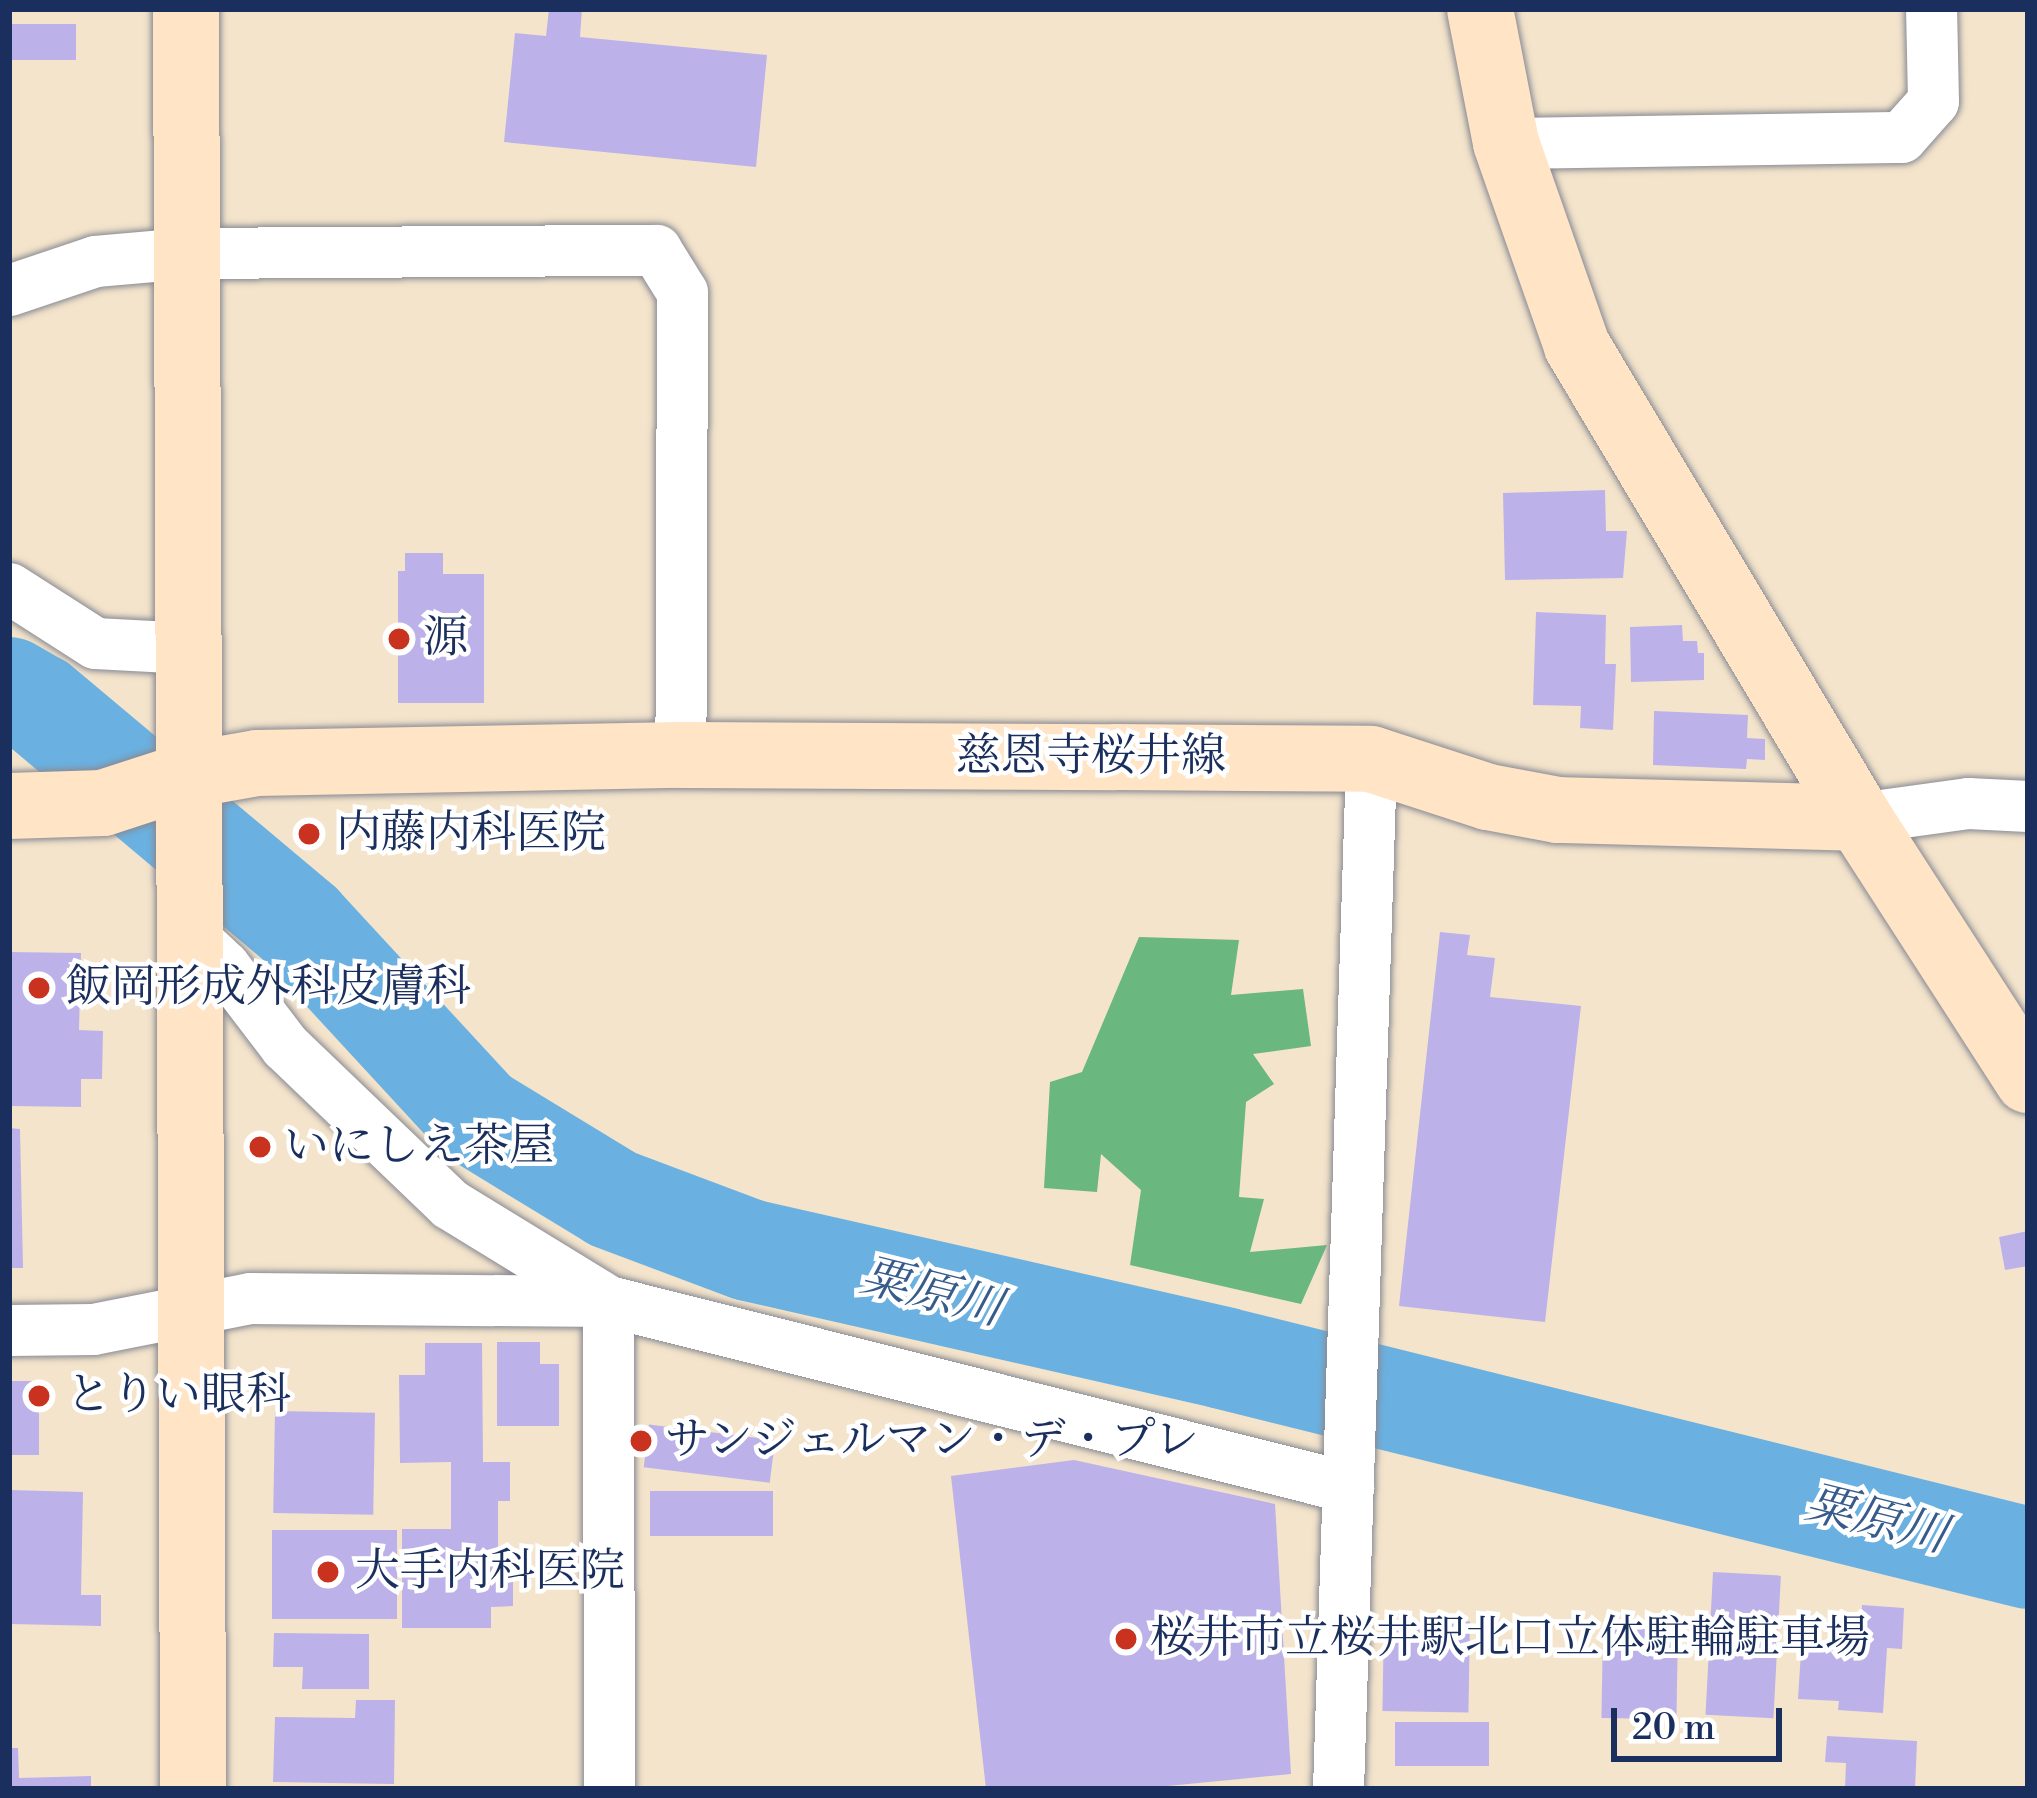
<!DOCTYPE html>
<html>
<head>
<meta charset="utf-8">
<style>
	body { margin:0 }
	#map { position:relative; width:2037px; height:1798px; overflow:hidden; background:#f4e4cb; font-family:"Libre Bodoni","Noto Serif JP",serif }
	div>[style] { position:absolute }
	.forest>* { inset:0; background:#6ab780 }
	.river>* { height:102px; margin:-51px; padding:0 51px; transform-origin:51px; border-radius:51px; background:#6ab1e1 }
	.building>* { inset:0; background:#bcb2e9; transform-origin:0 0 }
	.roads { filter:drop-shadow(0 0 3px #888a94) drop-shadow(0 0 3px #888a94) }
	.street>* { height:51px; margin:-25.5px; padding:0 25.5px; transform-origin:25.5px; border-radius:25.5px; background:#fff }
	.secondary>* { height:66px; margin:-33px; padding:0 33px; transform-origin:33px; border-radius:33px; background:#ffe4c6 }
	.dots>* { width:33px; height:33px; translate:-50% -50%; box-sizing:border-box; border:6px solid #fff; border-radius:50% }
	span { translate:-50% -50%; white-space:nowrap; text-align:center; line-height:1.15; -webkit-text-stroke:9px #fff; paint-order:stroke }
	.poi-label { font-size:45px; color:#1b2f5e }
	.left { translate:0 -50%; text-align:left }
	.street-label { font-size:45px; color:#1b2f5e }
	.water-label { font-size:48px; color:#375c8c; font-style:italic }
	.frame { position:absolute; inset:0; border:12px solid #1b2f5e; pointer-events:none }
	.scale { position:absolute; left:1611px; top:1708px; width:171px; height:54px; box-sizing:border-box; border:6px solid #1b2f5e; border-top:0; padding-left:15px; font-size:36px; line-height:42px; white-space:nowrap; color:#1b2f5e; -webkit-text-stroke:9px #fff; paint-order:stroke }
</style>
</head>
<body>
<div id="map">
	<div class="forest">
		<i style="clip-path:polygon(1139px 937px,1239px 940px,1231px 995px,1303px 989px,1311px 1046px,1253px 1054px,1274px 1084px,1246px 1102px,1239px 1197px,1264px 1199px,1250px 1252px,1327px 1245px,1301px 1304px,1130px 1265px,1141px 1190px,1101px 1154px,1097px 1192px,1044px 1188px,1050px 1082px,1082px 1072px)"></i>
	</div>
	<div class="river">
		<i style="left:9px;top:688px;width:34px;rotate:30deg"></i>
		<i style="left:39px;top:705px;width:342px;rotate:40deg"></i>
		<i style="left:301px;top:925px;width:260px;rotate:47.3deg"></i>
		<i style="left:477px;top:1116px;width:159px;rotate:31.4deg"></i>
		<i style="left:613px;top:1199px;width:145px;rotate:20.6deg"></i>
		<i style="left:749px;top:1250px;width:486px;rotate:12.8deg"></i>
		<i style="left:1223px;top:1358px;width:829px;rotate:13.95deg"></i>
	</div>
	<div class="building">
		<i style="clip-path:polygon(549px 9px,582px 9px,580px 37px,767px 55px,756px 167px,504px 142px,515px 33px,546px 36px)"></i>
		<i style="left:9px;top:24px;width:67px;height:36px"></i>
		<i style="clip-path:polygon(1605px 490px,1606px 531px,1627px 531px,1623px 578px,1505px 580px,1503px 493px)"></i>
		<i style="clip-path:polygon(405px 553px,443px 553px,443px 574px,484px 574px,484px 703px,398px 703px,398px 571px,405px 571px)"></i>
		<i style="clip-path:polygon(1536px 612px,1606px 615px,1605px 664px,1616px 664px,1613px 730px,1580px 728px,1581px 706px,1533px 705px)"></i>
		<i style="clip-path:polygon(1682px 625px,1683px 641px,1697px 641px,1698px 653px,1704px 653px,1704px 680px,1631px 682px,1630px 627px)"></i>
		<i style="clip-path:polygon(1654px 711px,1748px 715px,1747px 738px,1765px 739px,1765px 760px,1747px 759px,1746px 769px,1653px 765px)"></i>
		<i style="clip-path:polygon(1440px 932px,1470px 935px,1467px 955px,1495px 958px,1490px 997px,1581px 1006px,1545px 1322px,1399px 1306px)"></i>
		<i style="clip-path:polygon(9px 952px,81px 953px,79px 1030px,103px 1031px,102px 1079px,81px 1079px,81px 1107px,9px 1106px)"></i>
		<i style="clip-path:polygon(9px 1128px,20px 1129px,23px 1268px,9px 1268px)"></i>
		<i style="clip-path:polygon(2028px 1231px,2028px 1266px,2005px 1270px,1999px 1237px)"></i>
		<i style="clip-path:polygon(497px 1342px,540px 1342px,540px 1364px,559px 1364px,559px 1426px,497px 1426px)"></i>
		<i style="clip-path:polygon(425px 1343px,482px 1343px,483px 1462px,510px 1462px,510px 1501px,498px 1501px,498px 1550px,513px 1550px,513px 1606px,491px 1607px,491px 1628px,402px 1628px,402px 1529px,451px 1529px,451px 1462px,400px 1463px,399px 1375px,425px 1375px)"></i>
		<i style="left:9px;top:1381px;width:30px;height:74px"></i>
		<i style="left:275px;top:1411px;width:100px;height:102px;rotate:1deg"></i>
		<i style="left:775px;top:1440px;width:43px;height:127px;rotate:97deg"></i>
		<i style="clip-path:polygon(1074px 1460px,1275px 1504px,1291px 1774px,1137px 1789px,986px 1789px,951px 1476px)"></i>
		<i style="clip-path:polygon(9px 1490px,83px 1492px,81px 1595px,101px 1595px,101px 1626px,10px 1624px)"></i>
		<i style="left:650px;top:1491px;width:123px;height:45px"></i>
		<i style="left:272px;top:1530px;width:125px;height:89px"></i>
		<i style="left:1713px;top:1572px;width:68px;height:143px;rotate:3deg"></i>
		<i style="clip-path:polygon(1862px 1605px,1904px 1608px,1902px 1649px,1887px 1648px,1883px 1713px,1838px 1710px,1839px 1701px,1798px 1699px,1801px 1651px,1824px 1652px,1825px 1639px,1860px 1641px)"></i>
		<i style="left:1384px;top:1620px;width:86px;height:91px;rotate:1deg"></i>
		<i style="left:1603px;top:1628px;width:75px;height:90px;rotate:1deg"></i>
		<i style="clip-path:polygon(274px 1633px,369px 1634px,369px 1689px,302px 1689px,303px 1667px,273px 1667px)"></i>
		<i style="clip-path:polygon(356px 1700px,395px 1700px,394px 1784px,273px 1782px,275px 1717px,355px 1718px)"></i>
		<i style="left:1395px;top:1722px;width:94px;height:44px"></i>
		<i style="clip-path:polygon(1827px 1736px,1917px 1741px,1915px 1789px,1845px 1789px,1846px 1763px,1825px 1762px)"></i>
		<i style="clip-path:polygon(9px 1748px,18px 1748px,19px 1778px,91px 1776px,91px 1789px,9px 1789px)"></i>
	</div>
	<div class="roads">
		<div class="street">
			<i style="left:1506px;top:143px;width:395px;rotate:-0.9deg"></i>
			<i style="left:1901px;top:137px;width:48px;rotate:-48.4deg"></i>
			<i style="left:1933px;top:101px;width:92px;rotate:-91.2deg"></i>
			<i style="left:9px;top:290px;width:91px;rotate:-18.6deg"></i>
			<i style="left:95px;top:261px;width:92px;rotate:-5deg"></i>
			<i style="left:187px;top:253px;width:469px;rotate:-0.4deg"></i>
			<i style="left:656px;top:250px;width:49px;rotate:58.2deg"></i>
			<i style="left:682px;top:292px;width:463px;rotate:90.2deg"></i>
			<i style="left:9px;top:588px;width:102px;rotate:32.6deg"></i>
			<i style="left:95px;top:643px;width:94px;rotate:3deg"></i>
			<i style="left:1859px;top:818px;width:110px;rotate:-7.8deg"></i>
			<i style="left:1968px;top:803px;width:60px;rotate:2.9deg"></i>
			<i style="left:191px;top:935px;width:45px;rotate:43.2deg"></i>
			<i style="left:224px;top:966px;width:101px;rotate:52.7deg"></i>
			<i style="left:285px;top:1046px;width:228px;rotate:43.8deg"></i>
			<i style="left:450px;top:1204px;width:185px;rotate:31.5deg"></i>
			<i style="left:608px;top:1301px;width:488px;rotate:89.9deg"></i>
			<i style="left:9px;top:1330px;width:84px;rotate:-0.7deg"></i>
			<i style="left:93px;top:1329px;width:160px;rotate:-11.2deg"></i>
			<i style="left:250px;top:1298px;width:358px;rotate:0.5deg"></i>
			<i style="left:608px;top:1301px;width:763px;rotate:14.11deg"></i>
			<i style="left:1338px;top:1789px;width:1031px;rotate:-88.16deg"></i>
		</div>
		<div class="secondary">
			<i style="left:186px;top:9px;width:1780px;rotate:89.77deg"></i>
			<i style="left:1480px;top:9px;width:136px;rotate:79deg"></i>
			<i style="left:1506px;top:143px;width:215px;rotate:70.7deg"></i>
			<i style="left:1577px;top:346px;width:550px;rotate:59.14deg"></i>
			<i style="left:1859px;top:818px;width:312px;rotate:57.2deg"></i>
			<i style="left:9px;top:806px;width:94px;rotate:-1.8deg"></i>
			<i style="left:103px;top:803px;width:90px;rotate:-18deg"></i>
			<i style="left:189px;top:775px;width:69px;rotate:-10deg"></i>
			<i style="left:257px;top:763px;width:423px;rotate:-1.1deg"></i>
			<i style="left:680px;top:755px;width:436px;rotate:0.3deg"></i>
			<i style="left:1116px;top:757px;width:255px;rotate:0.4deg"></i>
			<i style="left:1371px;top:759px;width:123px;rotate:18deg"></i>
			<i style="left:1488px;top:797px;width:71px;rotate:10.5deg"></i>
			<i style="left:1558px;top:810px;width:301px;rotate:1.5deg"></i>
		</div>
	</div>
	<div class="dots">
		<i style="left:399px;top:639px;background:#c8321e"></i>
		<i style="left:309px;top:834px;background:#c8321e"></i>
		<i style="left:39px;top:988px;background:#c8321e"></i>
		<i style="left:260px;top:1147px;background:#c8321e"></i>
		<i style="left:39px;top:1396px;background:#c8321e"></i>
		<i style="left:641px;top:1441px;background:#c8321e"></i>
		<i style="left:328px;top:1572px;background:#c8321e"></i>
		<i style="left:1126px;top:1639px;background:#c8321e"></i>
	</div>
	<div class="poi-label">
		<span class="left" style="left:423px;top:639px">源</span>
		<span class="left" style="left:336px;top:834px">内藤内科医院</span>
		<span class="left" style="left:66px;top:988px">飯岡形成外科皮膚科</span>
		<span class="left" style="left:284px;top:1147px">いにしえ茶屋</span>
		<span class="left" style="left:66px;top:1396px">とりい眼科</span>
		<span class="left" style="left:665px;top:1441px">サンジェルマン・デ・プレ</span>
		<span class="left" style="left:355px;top:1572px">大手内科医院</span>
		<span class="left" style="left:1150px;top:1639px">桜井市立桜井駅北口立体駐輪駐車場</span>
	</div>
	<div class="street-label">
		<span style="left:1091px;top:757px">慈恩寺桜井線</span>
	</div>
	<div class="water-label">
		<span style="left:931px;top:1294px;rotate:14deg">粟原川</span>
		<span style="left:1876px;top:1521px;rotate:14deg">粟原川</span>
	</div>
	<div class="frame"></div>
	<div class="scale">20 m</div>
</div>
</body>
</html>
